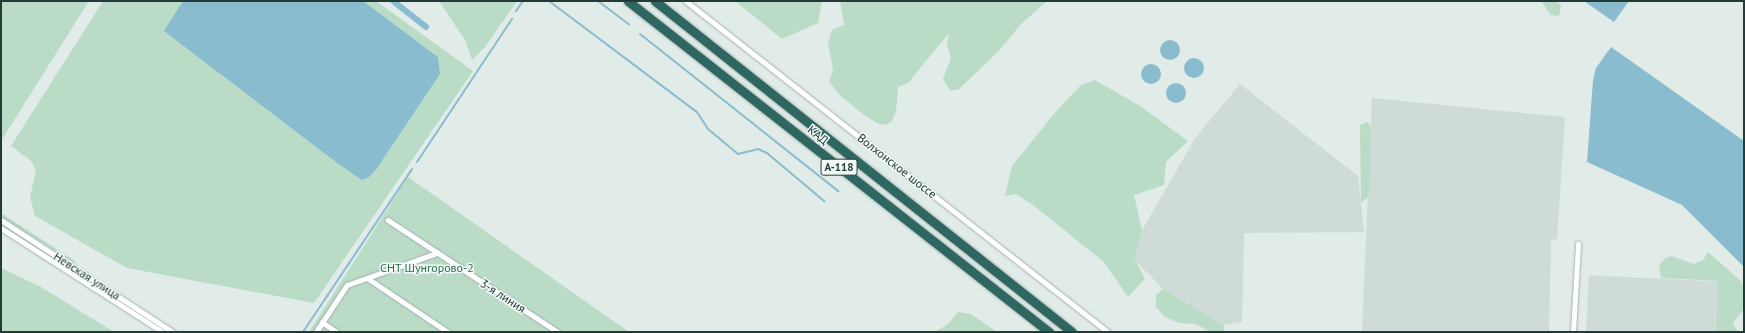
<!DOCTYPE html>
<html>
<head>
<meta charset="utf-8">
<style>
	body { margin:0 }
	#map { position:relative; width:1745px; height:333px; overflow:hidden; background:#e1ebe7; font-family:"PT Sans",sans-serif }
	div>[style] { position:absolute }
	.built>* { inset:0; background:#cfdbd7; transform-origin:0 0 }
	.green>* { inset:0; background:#badcc7 }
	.water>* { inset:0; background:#8abccf }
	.round { border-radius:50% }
	.stream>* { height:2px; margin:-1px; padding:0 1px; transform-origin:1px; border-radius:1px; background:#8abccf }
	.canal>* { height:6px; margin:-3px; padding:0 3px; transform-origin:3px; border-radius:3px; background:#8abccf }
	.roads { filter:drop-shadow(0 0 1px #a4b3af) drop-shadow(0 0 1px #a4b3af) }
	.street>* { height:4.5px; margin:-2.25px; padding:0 2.25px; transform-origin:2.25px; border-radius:2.25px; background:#fff }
	.highway>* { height:9px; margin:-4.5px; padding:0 4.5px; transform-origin:4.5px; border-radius:4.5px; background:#2e6661 }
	span { translate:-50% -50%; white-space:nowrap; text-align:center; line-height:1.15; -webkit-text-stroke:3px #f1f8f5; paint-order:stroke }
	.shield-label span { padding:1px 3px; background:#f1f8f5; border:1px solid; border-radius:3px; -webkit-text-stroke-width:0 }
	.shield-label { font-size:11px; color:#223b37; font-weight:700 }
	.street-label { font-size:12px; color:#223b37 }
	.park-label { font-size:12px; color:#2d704f }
	.frame { position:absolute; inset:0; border:2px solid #223b37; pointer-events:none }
</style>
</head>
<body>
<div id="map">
	<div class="built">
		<i style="clip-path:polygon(1240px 84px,1358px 176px,1364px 232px,1244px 233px,1242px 322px,1224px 325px,1163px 289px,1135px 260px,1142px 230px,1196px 137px)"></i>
		<i style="clip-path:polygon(1372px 98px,1565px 117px,1557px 239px,1551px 240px,1549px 332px,1362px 332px)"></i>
		<i style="left:1589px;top:275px;width:130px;height:57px;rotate:3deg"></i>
	</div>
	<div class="green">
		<i style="clip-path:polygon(1px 1px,89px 1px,1px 141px)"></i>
		<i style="clip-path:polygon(103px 1px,217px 1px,220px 74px,337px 163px,362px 179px,438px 57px,363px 1px,376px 1px,473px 71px,314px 303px,127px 268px,35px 216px,30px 197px,36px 170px,31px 161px,11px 146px)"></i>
		<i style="clip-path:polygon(439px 1px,517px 1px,485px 47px,472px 60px,465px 40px)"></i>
		<i style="clip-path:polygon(735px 1px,822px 1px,818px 23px,782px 39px)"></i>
		<i style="clip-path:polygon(840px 1px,1047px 1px,1020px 25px,998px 52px,958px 90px,950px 90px,943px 79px,951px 58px,947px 45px,949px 33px,908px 83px,898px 87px,896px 112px,892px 121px,886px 125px,877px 123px,863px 114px,842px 97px,829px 82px,833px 70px,828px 43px,832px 30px,844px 25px)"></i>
		<i style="clip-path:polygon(1541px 1px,1557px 1px,1561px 6px,1559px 16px,1551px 15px)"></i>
		<i style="clip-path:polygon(1095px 80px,1140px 106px,1188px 141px,1166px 162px,1164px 185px,1134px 195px,1142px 230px,1135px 260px,1145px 279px,1128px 297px,1104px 262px,1033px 205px,1016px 194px,1005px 196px,1012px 166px,1058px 109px,1081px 85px)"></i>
		<i style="clip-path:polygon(1367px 122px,1371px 127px,1369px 196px,1361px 203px,1360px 125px)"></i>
		<i style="clip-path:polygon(408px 177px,629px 332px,309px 332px)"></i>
		<i style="clip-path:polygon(1px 213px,75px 261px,74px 263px,1px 217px)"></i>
		<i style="clip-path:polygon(1708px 252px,1741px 281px,1744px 287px,1744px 309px,1733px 323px,1738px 332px,1716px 332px,1718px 281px,1661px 278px,1659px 265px,1666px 258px,1671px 256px,1694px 264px,1703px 260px)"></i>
		<i style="clip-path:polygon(1px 268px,41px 287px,114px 332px,1px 332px)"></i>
		<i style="clip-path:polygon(1163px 289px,1224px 325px,1224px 331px,1210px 332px,1196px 324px,1179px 323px,1165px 317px,1156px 307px,1156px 295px)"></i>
		<i style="clip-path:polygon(958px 312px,971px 314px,997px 332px,935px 332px,948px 324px)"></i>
	</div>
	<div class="water">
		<i style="clip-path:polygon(183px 1px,363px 1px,438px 57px,440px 74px,377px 168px,369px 177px,362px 180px,337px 163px,164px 31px)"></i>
		<i style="clip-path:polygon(1584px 1px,1629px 1px,1614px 22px)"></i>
		<i class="round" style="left:1160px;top:40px;width:20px;height:20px"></i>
		<i style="clip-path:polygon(1611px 47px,1744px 141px,1744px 267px,1682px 205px,1587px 162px,1593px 80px,1596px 68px)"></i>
		<i class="round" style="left:1184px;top:58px;width:20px;height:20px"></i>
		<i class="round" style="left:1141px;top:64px;width:20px;height:20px"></i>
		<i class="round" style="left:1166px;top:83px;width:20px;height:20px"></i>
	</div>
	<div class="stream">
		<i style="left:549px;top:1px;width:185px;rotate:36.9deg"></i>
		<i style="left:697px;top:112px;width:20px;rotate:57deg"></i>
		<i style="left:708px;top:129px;width:39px;rotate:40deg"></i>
		<i style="left:738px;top:154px;width:21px;rotate:-14deg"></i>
		<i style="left:758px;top:149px;width:10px;rotate:24deg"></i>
		<i style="left:767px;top:153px;width:75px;rotate:40.1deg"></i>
		<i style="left:598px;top:1px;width:39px;rotate:37deg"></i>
		<i style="left:516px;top:11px;width:12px;rotate:-55deg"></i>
		<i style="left:640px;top:34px;width:253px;rotate:38.4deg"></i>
		<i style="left:417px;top:162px;width:172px;rotate:-56.4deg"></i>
		<i style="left:303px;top:332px;width:196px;rotate:-56.2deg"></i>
	</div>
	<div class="canal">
		<i style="left:393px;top:1px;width:42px;rotate:38.2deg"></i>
	</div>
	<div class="roads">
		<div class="street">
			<i style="left:686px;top:1px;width:536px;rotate:38.11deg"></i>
			<i style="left:1px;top:220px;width:205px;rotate:33.1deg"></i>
			<i style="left:388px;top:220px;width:204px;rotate:33.4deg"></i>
			<i style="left:1px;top:228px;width:193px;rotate:32.7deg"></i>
			<i style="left:369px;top:279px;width:95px;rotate:33.9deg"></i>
			<i style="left:322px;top:322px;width:18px;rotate:34deg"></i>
			<i style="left:316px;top:332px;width:56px;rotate:-56.6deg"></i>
			<i style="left:347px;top:285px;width:96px;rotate:-19.6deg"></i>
			<i style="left:1573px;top:332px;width:88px;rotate:-86.7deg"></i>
		</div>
		<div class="highway">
			<i style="left:628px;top:1px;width:536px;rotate:38.18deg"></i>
			<i style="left:655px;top:1px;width:532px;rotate:38.44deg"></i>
		</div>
	</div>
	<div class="shield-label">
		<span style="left:839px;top:167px">А-118</span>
	</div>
	<div class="street-label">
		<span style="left:818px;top:135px;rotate:38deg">КАД</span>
		<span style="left:897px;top:166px;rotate:38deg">Волхонское шоссе</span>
		<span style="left:87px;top:276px;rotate:33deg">Невская улица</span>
		<span style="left:503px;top:296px;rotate:33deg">3-я линия</span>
	</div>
	<div class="park-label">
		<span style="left:427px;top:268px">СНТ Шунгорово-2</span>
	</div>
	<div class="frame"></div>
</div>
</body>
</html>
